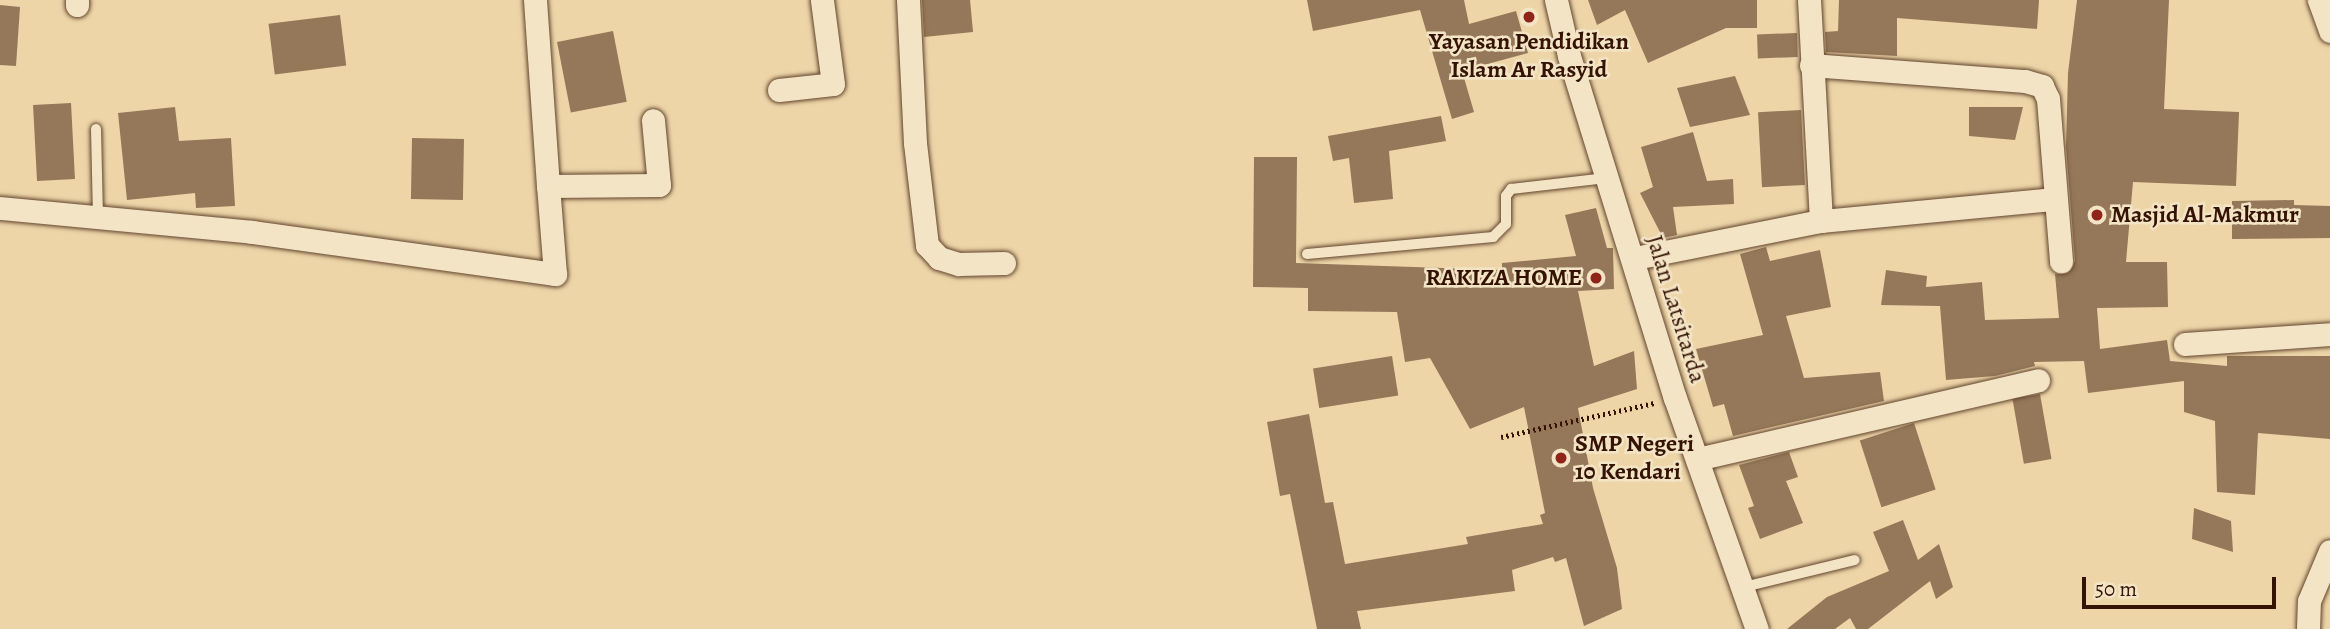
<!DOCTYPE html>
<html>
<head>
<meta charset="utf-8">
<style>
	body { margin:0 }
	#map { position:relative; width:2330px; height:629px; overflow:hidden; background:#edd5a8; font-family:Alegreya,serif }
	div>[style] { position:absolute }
	.building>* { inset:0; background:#947859; transform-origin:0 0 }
	.path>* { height:4.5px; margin-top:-2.25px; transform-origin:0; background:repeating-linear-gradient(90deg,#341303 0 2px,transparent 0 5.5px) }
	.roads { filter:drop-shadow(0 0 2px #62442c) drop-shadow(0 0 2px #62442c) }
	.service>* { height:10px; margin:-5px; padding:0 5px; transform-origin:5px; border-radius:5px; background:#f3e4c6 }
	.minor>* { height:23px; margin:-11.5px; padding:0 11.5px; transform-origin:11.5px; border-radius:11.5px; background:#f3e4c6 }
	.dots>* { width:19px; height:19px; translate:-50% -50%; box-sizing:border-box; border:4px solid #f3e4c6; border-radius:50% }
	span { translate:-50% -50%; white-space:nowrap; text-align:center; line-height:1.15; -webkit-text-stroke:5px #f3e4c6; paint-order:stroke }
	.poi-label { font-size:24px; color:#341303; font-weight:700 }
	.left { translate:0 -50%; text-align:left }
	.right { translate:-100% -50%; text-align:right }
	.street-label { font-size:24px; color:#341303 }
	.scale { position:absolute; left:2082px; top:577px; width:194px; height:32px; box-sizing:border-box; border:4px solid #341303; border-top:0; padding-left:9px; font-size:21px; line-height:24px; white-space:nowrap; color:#341303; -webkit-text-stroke:5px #f3e4c6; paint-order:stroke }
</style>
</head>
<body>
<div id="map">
	<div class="building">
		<i style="clip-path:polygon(922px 0,970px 0,973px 32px,924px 37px)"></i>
		<i style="clip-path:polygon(1307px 0,1464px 0,1469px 24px,1516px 11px,1528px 53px,1462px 71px,1474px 112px,1452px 119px,1420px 10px,1313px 31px)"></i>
		<i style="clip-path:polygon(1588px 0,1757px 0,1757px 28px,1726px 28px,1648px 63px,1625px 10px,1597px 25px)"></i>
		<i style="clip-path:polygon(1839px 0,2039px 0,2037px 29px,1897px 18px,1897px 56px,1826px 52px,1825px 32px,1838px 31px)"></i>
		<i style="clip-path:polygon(2077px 0,2169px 0,2164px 109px,2239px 112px,2236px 186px,2133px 182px,2126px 262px,2167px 262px,2168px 307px,2097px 308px,2100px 349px,2167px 340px,2170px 361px,2227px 366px,2227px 356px,2330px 356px,2330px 439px,2258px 433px,2255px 495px,2217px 492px,2215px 421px,2184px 412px,2184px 381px,2088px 393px,2084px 361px,2034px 362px,2035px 366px,1995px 376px,1946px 380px,1940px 306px,1881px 305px,1886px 270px,1927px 276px,1926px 287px,1982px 282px,1985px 320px,2059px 318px,2055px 274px,2068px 273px,2075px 261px,2066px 147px,2068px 73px)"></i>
		<i style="clip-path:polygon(0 5px,20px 7px,16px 66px,0 65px)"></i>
		<i style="left:340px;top:15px;width:51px;height:72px;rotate:83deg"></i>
		<i style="left:613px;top:31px;width:72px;height:57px;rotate:79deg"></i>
		<i style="left:1797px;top:33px;width:24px;height:40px;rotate:88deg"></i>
		<i style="clip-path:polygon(1735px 76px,1750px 115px,1690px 127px,1677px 88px)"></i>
		<i style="left:71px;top:103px;width:76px;height:38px;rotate:87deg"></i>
		<i style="clip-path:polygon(175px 107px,179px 141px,231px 138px,235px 206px,196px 208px,195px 193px,127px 200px,118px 113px)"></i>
		<i style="clip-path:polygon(1969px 107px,2023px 107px,2015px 140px,1969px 136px)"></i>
		<i style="left:1801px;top:110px;width:75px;height:43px;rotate:87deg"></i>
		<i style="clip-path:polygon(1441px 116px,1446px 141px,1389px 151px,1393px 199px,1354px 203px,1349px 158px,1333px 161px,1328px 136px)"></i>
		<i style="clip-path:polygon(1693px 132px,1707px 181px,1733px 179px,1734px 204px,1673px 207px,1677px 235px,1663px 238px,1640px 193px,1653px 187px,1641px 147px)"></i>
		<i style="left:412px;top:138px;width:52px;height:61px;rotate:1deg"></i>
		<i style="clip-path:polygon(1254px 157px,1297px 157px,1296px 263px,1502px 270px,1502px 263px,1576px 256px,1565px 215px,1596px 208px,1607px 248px,1613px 248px,1614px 289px,1578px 291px,1594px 366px,1634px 351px,1637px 389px,1578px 408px,1593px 488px,1617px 568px,1622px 609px,1584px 626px,1566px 558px,1555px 562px,1553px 557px,1512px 570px,1515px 591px,1357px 611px,1361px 629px,1317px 629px,1290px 494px,1280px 496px,1267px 422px,1309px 414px,1325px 503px,1333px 502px,1345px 564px,1468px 544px,1466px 537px,1543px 524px,1540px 515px,1545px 513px,1524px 407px,1470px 429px,1430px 358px,1405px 362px,1397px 312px,1308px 311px,1308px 288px,1253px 287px)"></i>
		<i style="clip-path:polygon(2294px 200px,2294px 205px,2330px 206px,2330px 238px,2232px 239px,2232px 201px)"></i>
		<i style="clip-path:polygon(1766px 247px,1770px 261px,1820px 250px,1831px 307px,1786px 316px,1804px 378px,1880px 372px,1884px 401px,1733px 436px,1724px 404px,1713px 407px,1696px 349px,1763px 335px,1740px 254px)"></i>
		<i style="left:1392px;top:356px;width:40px;height:80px;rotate:81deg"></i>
		<i style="left:2040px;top:394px;width:66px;height:28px;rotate:80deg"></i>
		<i style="left:1914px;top:423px;width:70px;height:57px;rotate:72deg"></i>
		<i style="clip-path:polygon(1789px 452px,1798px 477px,1786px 481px,1803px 523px,1760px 539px,1748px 508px,1754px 506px,1739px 465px)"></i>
		<i style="clip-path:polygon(2194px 508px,2231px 521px,2233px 552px,2192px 539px)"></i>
		<i style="clip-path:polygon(1903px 520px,1918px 560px,1939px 544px,1953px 587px,1936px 599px,1930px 581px,1868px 629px,1856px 629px,1850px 618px,1835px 629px,1787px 629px,1827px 597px,1889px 571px,1873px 532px)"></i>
	</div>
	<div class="path">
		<i style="left:1501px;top:437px;width:157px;rotate:-12.5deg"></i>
	</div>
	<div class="roads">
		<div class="service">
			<i style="left:96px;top:129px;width:90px;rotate:88.7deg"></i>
			<i style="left:1307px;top:254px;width:187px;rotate:-5.2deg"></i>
			<i style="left:1493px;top:237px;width:18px;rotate:-45deg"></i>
			<i style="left:1506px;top:224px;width:28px;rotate:-90deg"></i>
			<i style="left:1506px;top:196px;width:9px;rotate:-54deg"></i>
			<i style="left:1511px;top:189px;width:96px;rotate:-6.6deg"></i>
			<i style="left:1740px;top:588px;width:118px;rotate:-13.7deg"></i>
		</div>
		<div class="minor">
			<i style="left:535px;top:0;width:186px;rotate:86deg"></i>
			<i style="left:548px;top:186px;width:111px;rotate:-0.5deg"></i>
			<i style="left:659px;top:185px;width:65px;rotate:-95.3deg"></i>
			<i style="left:908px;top:0;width:143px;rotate:87.2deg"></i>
			<i style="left:915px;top:143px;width:103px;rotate:83.3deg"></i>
			<i style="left:927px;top:245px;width:18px;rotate:47deg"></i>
			<i style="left:939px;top:258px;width:21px;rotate:17deg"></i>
			<i style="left:959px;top:264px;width:45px;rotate:-1.3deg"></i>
			<i style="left:1556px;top:0;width:57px;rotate:76.9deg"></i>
			<i style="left:1569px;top:56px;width:358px;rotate:72.8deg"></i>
			<i style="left:1675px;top:398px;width:245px;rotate:70.5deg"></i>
			<i style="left:2319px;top:0;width:33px;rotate:70deg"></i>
			<i style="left:77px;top:5px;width:5px;rotate:-90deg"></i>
			<i style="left:1811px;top:65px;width:215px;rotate:4.3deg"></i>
			<i style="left:2025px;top:81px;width:18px;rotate:16deg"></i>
			<i style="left:2042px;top:86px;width:14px;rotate:65deg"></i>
			<i style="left:2048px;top:99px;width:163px;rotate:85.4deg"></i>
			<i style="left:779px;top:90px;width:54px;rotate:-6.3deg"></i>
			<i style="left:833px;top:84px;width:85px;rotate:-97.5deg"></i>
			<i style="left:0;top:208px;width:253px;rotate:5.4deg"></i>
			<i style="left:252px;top:232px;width:306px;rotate:7.9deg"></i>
			<i style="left:555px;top:274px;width:88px;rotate:-94.5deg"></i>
			<i style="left:1821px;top:221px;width:234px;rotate:-5.4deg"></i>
			<i style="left:1635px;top:258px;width:190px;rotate:-11.3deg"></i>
			<i style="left:1821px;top:221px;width:221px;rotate:-93.1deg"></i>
			<i style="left:2185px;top:344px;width:145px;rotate:-3.9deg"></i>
			<i style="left:1697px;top:459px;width:350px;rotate:-13deg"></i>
			<i style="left:2308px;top:629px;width:28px;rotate:-88deg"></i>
			<i style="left:2309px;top:601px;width:54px;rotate:-67.2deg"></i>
		</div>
	</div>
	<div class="dots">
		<i style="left:1529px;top:17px;background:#8f2418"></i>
		<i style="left:2097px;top:215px;background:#8f2418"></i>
		<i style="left:1596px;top:278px;background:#8f2418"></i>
		<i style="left:1561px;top:458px;background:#8f2418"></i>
	</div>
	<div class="poi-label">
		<span style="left:1529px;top:56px">Yayasan Pendidikan<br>Islam Ar Rasyid</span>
		<span class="left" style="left:2111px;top:215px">Masjid Al-Makmur</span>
		<span class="right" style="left:1582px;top:278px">RAKIZA HOME</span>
		<span class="left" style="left:1575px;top:458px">SMP Negeri<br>10 Kendari</span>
	</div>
	<div class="street-label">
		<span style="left:1676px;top:309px;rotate:73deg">Jalan Latsitarda</span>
	</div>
	<div class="scale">50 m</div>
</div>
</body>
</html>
